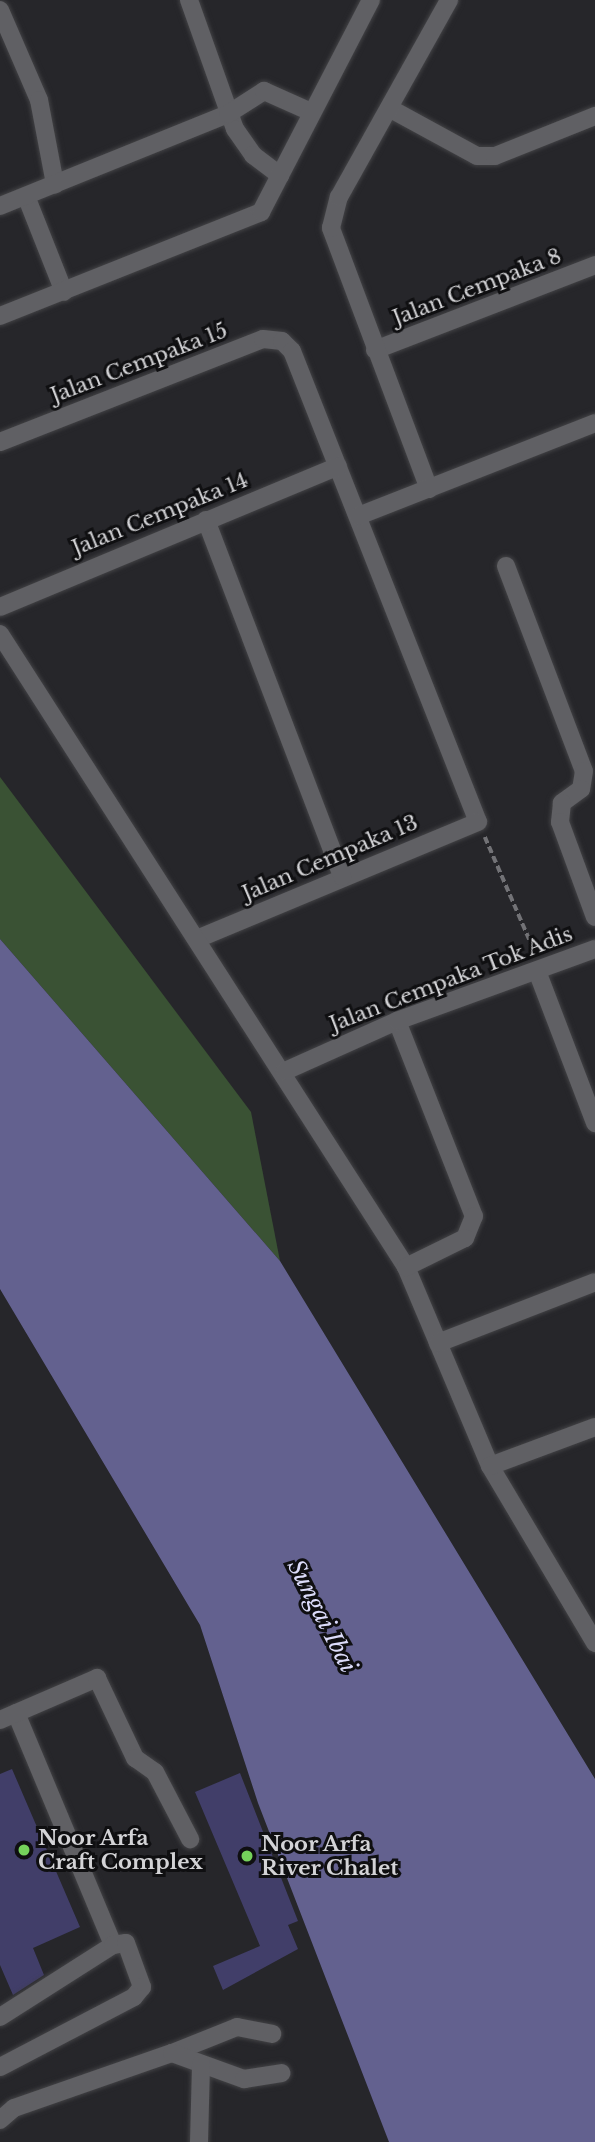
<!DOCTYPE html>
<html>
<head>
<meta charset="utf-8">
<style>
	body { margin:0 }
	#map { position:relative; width:595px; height:2142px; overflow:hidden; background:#26262a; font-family:"Libre Baskerville",serif }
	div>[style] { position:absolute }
	.green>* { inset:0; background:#3a5234 }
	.water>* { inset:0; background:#63618f }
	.building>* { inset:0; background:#413e69 }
	.path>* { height:3.5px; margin-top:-1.75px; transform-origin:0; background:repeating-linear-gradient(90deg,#727276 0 7px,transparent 0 10.5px) }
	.roads { filter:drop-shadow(0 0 2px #424245) drop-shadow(0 0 2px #424245) }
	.minor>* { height:18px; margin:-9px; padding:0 9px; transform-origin:9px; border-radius:9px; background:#606064 }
	.dots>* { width:19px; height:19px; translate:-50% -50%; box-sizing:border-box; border:4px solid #0f0f11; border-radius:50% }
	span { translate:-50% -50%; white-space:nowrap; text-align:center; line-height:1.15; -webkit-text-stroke:6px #0f0f11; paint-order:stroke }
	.street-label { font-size:21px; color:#d3d3d6 }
	.poi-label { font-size:21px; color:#d3d3d6; font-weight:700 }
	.left { translate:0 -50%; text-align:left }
	.water-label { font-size:23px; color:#dcdcfa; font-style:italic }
</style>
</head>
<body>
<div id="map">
	<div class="green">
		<i style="clip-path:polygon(0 777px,251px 1112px,280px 1261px,0 939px)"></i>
	</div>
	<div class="water">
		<i style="clip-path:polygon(0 939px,280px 1261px,595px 1779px,595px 2142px,389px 2142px,258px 1803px,200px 1625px,0 1289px)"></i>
	</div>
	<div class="building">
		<i style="clip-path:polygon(12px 1769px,80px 1927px,33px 1948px,44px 1975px,13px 1995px,0 1965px,0 1774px)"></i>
		<i style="clip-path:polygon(240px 1773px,298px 1921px,288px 1925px,298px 1949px,223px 1990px,213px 1966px,260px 1946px,195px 1792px)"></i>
	</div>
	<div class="path">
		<i style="left:485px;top:837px;width:129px;rotate:66.6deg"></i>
	</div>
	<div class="roads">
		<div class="minor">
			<i style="left:189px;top:0;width:137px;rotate:70.4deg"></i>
			<i style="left:235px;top:129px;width:32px;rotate:55deg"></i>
			<i style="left:253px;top:155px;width:34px;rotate:37deg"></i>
			<i style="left:0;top:10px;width:98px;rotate:66.6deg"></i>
			<i style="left:39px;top:100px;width:86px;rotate:79.2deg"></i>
			<i style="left:389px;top:108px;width:100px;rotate:28.6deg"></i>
			<i style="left:477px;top:156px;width:18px"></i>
			<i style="left:495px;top:156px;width:108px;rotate:-21.8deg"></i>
			<i style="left:26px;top:196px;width:103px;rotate:68.4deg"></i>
			<i style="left:0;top:206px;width:246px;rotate:-22deg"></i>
			<i style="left:228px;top:114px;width:43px;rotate:-32.6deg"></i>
			<i style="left:264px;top:91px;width:51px;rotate:24.1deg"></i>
			<i style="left:0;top:316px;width:281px;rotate:-21.7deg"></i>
			<i style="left:261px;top:212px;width:239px;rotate:-62.6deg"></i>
			<i style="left:375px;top:350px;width:236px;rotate:-21.1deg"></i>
			<i style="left:0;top:442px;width:282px;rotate:-21.4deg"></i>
			<i style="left:263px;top:339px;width:19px;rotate:6deg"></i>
			<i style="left:282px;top:341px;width:14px;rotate:45deg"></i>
			<i style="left:292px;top:351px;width:506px;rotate:68.45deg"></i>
			<i style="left:478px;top:822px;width:301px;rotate:157.4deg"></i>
			<i style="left:429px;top:489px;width:279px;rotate:-110.6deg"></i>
			<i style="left:331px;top:228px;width:32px;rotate:-76deg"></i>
			<i style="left:339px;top:197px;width:226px;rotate:-60.8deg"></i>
			<i style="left:358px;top:516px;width:255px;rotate:-21.4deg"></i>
			<i style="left:206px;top:520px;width:382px;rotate:69.1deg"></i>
			<i style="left:506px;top:566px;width:219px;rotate:69.2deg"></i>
			<i style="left:584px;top:771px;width:18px;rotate:99deg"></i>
			<i style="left:581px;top:789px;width:24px;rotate:144deg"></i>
			<i style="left:562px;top:803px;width:19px;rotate:96deg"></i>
			<i style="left:560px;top:822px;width:101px;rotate:69.8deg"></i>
			<i style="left:0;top:607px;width:366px;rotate:-22.6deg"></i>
			<i style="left:0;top:634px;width:752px;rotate:57.32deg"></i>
			<i style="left:406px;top:1267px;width:216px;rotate:67.1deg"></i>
			<i style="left:490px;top:1466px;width:206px;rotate:59.3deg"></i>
			<i style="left:537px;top:971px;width:163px;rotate:69.1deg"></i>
			<i style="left:397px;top:1021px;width:210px;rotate:68.5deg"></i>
			<i style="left:474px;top:1216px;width:24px;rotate:112deg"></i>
			<i style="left:465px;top:1238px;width:66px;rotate:153.8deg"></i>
			<i style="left:285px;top:1071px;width:123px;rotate:-24.1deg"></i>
			<i style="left:397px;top:1021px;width:211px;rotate:-20deg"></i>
			<i style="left:438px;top:1343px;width:168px;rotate:-21.2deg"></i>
			<i style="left:490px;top:1466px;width:112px;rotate:-20.4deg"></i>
			<i style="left:16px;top:1713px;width:251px;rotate:67.3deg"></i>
			<i style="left:0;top:1720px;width:106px;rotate:-23.4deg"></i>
			<i style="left:97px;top:1678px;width:89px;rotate:64.6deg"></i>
			<i style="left:135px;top:1758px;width:24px;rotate:35deg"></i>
			<i style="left:155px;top:1772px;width:76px;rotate:62.4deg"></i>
			<i style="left:0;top:2017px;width:134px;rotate:-32.5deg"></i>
			<i style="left:113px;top:1945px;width:13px;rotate:-9deg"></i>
			<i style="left:126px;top:1943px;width:47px;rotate:70deg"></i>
			<i style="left:142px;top:1987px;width:13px;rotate:129deg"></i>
			<i style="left:134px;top:1997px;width:151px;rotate:152.4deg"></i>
			<i style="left:172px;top:2053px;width:70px;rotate:-21.8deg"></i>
			<i style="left:237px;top:2027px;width:36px;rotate:11deg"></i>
			<i style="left:0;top:2120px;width:18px;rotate:-41deg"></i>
			<i style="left:14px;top:2108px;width:167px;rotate:-19.2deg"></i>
			<i style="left:172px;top:2053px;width:77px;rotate:19.9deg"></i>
			<i style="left:244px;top:2079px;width:38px;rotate:-9deg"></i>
			<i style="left:199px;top:2142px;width:78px;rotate:-88.5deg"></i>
		</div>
	</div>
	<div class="dots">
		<i style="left:24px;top:1850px;background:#75d25b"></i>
		<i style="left:247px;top:1856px;background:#75d25b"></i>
	</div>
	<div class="street-label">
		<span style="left:477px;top:287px;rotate:-21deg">Jalan Cempaka 8</span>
		<span style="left:139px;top:363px;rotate:-21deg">Jalan Cempaka 15</span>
		<span style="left:160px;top:514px;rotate:-22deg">Jalan Cempaka 14</span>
		<span style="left:330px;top:858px;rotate:-23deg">Jalan Cempaka 13</span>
		<span style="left:451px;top:979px;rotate:-21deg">Jalan Cempaka Tok Adis</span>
	</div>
	<div class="poi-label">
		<span class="left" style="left:38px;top:1850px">Noor Arfa<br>Craft Complex</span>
		<span class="left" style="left:261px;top:1856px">Noor Arfa<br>River Chalet</span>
	</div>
	<div class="water-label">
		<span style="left:322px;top:1616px;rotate:63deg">Sungai Ibai</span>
	</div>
</div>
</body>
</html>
